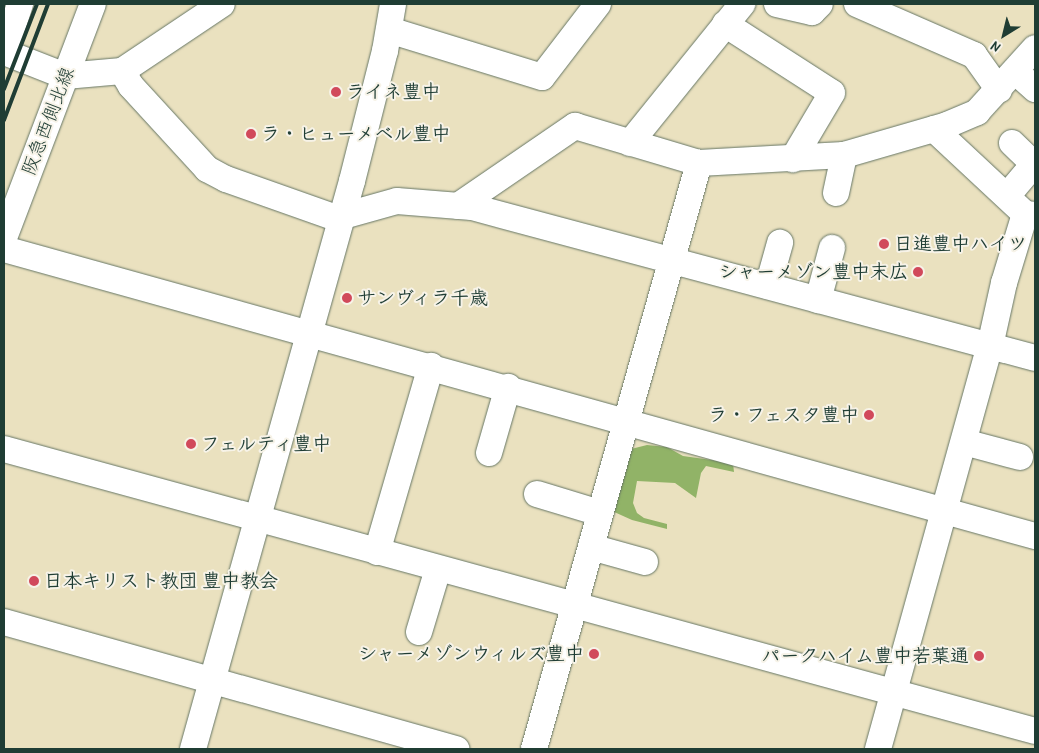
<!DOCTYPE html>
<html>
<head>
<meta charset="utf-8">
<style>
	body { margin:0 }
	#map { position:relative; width:1039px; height:753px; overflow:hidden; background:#eae1bf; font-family:"Patrick Hand","Klee One",sans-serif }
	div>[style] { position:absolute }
	.forest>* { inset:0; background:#91b367 }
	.roads { filter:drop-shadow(0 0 1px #667665) drop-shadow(0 0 1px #667665) }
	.minor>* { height:26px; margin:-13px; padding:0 13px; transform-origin:13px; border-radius:13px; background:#fff }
	.rail>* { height:4px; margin:-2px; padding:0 2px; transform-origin:2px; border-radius:2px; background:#1f3d34 }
	.dots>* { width:14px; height:14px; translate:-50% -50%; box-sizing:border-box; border:2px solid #f7f3e8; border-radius:50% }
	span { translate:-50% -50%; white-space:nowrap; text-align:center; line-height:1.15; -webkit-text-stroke:4px #f7f3e8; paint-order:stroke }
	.poi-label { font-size:19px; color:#1f3d34; font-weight:700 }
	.left { translate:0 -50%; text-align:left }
	.right { translate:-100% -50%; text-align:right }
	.street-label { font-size:19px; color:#1f3d34 }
	.frame { position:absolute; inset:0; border:5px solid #1f3d34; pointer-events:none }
	.north { position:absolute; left:979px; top:10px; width:50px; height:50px; -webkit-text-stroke:4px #f7f3e8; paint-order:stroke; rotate:216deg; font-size:14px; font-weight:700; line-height:20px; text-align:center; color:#1f3d34 }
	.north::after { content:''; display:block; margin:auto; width:18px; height:22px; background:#1f3d34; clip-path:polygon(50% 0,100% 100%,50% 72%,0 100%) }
</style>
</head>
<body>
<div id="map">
	<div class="forest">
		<i style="clip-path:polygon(647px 445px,667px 447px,683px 456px,733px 463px,734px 472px,706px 466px,701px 473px,696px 498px,675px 483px,637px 481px,633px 503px,637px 513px,644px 518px,667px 524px,667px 529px,632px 520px,612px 511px,631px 449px)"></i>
	</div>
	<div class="roads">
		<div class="minor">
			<i style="left:777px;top:4px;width:36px;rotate:13deg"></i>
			<i style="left:812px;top:12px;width:11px;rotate:-45deg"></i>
			<i style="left:857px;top:4px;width:128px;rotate:23.6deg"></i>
			<i style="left:974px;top:55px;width:43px;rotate:54.5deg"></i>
			<i style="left:725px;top:24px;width:127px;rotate:32.8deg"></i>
			<i style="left:832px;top:93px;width:77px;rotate:120.6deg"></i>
			<i style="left:389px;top:30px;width:160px;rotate:17.1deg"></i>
			<i style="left:542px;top:77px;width:92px;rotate:-52.5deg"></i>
			<i style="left:4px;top:52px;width:66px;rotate:21.5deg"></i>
			<i style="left:65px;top:76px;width:57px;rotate:-5deg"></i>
			<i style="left:122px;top:71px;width:17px;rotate:59deg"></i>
			<i style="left:131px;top:86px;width:113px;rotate:47.5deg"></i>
			<i style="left:207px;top:169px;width:21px;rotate:28deg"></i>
			<i style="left:226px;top:179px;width:117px;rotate:19.5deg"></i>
			<i style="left:336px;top:218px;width:63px;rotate:-15.6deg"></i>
			<i style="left:397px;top:201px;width:75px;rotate:4.6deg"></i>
			<i style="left:472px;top:207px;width:583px;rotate:15.01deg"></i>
			<i style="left:4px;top:53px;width:52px;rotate:-71.9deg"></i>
			<i style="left:122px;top:71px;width:120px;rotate:-33.8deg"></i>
			<i style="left:1015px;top:71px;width:27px;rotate:42deg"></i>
			<i style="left:934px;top:129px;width:125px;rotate:43deg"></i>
			<i style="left:630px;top:143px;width:179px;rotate:-51.1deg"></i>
			<i style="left:1012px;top:143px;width:32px;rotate:44deg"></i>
			<i style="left:836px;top:193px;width:39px;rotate:-78deg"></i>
			<i style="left:1007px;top:196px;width:42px;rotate:-49.8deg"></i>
			<i style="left:458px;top:206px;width:142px;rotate:-34.4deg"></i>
			<i style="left:575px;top:126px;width:129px;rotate:16.6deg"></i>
			<i style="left:699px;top:163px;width:145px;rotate:-3.2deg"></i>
			<i style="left:844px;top:155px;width:107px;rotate:-16.2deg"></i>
			<i style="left:947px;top:125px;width:33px;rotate:-23deg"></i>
			<i style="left:977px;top:112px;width:86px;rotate:-47.8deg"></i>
			<i style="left:4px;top:238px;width:250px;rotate:-69.2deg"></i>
			<i style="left:4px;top:249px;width:1070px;rotate:15.56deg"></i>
			<i style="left:768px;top:286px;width:45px;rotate:-74.4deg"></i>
			<i style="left:818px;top:300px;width:54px;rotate:-74.9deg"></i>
			<i style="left:964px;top:442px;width:58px;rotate:15deg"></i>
			<i style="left:4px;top:449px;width:1069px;rotate:15.3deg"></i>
			<i style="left:489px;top:453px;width:69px;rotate:-73.9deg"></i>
			<i style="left:537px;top:494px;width:66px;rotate:16.8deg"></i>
			<i style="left:591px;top:547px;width:56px;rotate:15.5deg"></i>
			<i style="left:377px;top:552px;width:194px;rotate:-73.8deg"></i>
			<i style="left:4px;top:622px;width:470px;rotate:15.7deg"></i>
			<i style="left:419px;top:632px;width:66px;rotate:-73.2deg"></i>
			<i style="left:193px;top:749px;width:590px;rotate:-74.36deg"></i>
			<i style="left:352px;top:181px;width:134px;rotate:-75.8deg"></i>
			<i style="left:385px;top:51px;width:48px;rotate:-80.3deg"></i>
			<i style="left:534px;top:749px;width:609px;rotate:-74.27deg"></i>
			<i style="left:878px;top:749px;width:418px;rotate:-74.5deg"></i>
			<i style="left:990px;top:346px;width:65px;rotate:-77.5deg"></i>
			<i style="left:1004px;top:283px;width:72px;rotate:-73.1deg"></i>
			<i style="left:1025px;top:214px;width:10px;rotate:6deg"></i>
		</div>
	</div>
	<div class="rail">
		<i style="left:4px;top:89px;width:91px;rotate:-68.8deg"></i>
		<i style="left:4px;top:120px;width:124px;rotate:-69.2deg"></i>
	</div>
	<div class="dots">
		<i style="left:336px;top:92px;background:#d1495b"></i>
		<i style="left:251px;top:134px;background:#d1495b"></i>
		<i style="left:884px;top:244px;background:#d1495b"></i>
		<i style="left:918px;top:272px;background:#d1495b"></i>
		<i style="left:347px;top:298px;background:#d1495b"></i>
		<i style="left:869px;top:415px;background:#d1495b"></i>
		<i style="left:191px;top:444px;background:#d1495b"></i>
		<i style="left:34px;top:581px;background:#d1495b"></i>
		<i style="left:594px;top:654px;background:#d1495b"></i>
		<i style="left:979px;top:656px;background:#d1495b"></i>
	</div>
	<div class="poi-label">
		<span class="left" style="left:346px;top:92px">ライネ豊中</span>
		<span class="left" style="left:261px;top:134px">ラ・ヒューメベル豊中</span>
		<span class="left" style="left:894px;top:244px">日進豊中ハイツ</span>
		<span class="right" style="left:908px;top:272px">シャーメゾン豊中末広</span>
		<span class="left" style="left:357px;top:298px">サンヴィラ千歳</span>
		<span class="right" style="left:859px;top:415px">ラ・フェスタ豊中</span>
		<span class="left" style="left:201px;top:444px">フェルティ豊中</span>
		<span class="left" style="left:44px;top:581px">日本キリスト教団 豊中教会</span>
		<span class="right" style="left:584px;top:654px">シャーメゾンウィルズ豊中</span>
		<span class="right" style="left:969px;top:656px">パークハイム豊中若葉通</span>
	</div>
	<div class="street-label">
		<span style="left:48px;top:121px;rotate:-69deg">阪急西側北線</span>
	</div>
	<div class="frame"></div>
	<div class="north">N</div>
</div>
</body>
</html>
